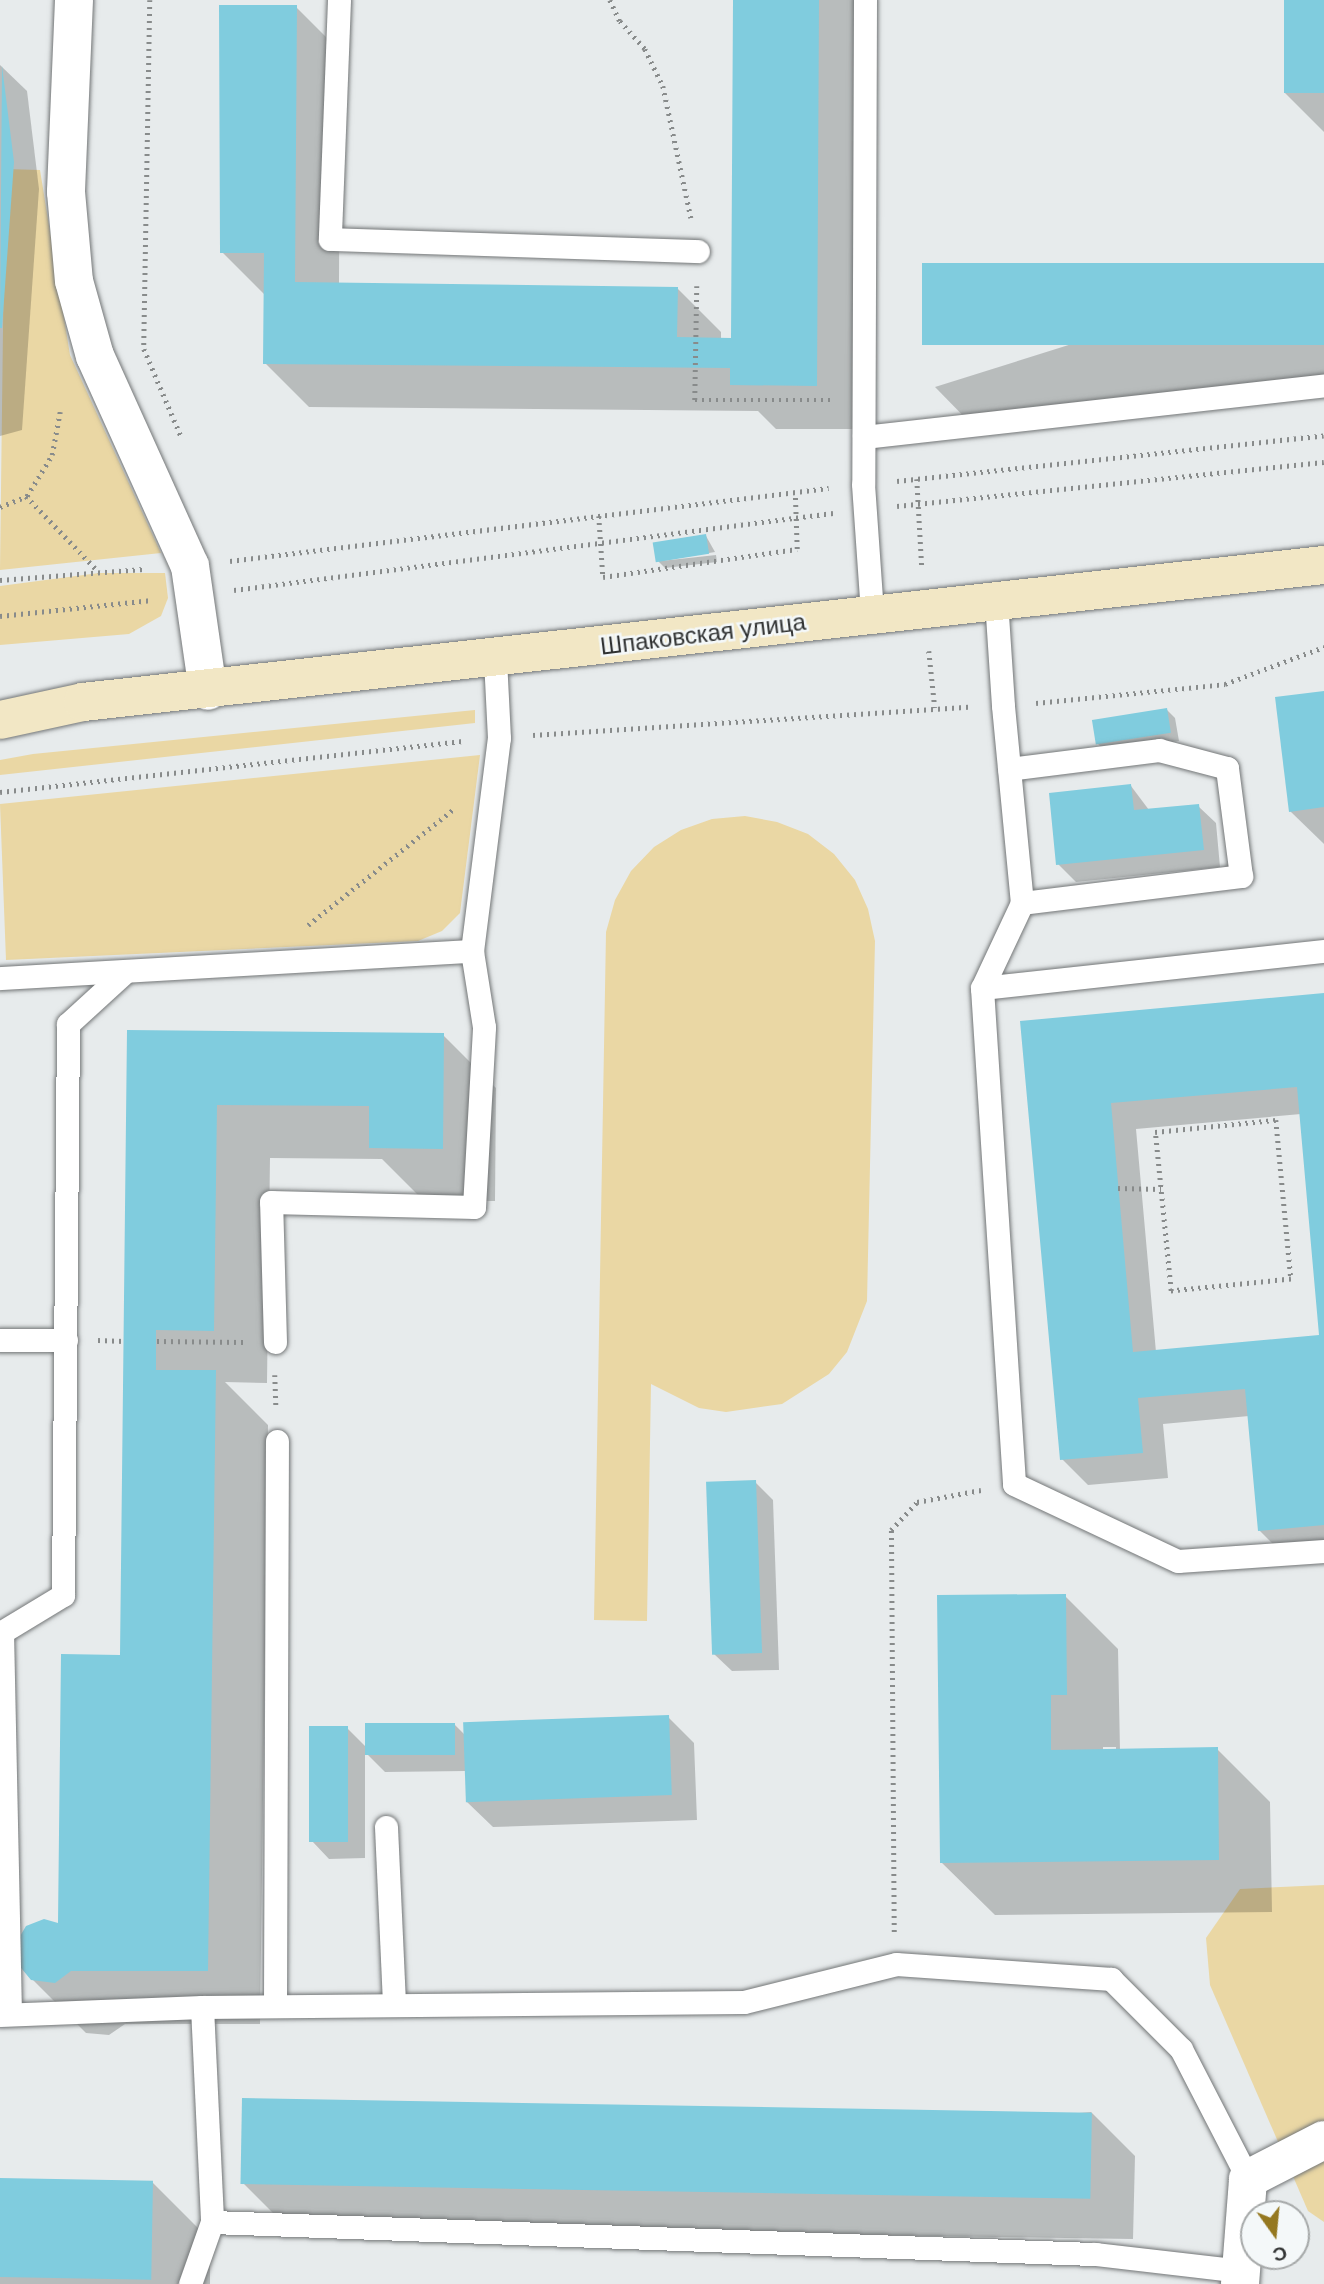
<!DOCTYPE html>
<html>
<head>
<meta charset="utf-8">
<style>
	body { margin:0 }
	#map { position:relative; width:1324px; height:2284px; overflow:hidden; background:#e7ebec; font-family:Helvetica,sans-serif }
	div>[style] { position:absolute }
	.green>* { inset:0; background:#ead7a4 }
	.shadow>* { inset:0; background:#0003 }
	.building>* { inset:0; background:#80ccde; transform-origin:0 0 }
	.path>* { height:4.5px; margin-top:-2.25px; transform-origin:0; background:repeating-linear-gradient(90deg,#888b8b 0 2px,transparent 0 7px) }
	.roads { filter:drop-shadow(0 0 2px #737677) drop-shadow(0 0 2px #737677) }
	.service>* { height:23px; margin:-11.5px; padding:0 11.5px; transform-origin:11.5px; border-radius:11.5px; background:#fff }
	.minor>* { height:38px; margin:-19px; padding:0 19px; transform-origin:19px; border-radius:19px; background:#fff }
	.secondary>* { height:38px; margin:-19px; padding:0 19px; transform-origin:19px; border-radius:19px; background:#f2e7c5 }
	span { translate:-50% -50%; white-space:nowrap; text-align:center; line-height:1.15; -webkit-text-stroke:5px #f4f8f9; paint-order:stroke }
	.street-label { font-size:24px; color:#303232 }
	.north { position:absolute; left:1240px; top:2200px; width:70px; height:70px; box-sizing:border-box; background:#f4f8f9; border:2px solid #a6a9a9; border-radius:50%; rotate:165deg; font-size:19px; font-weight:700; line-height:28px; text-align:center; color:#303232 }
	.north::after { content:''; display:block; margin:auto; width:24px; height:32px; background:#957820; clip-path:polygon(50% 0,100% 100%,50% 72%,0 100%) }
</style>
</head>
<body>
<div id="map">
	<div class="green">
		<i style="clip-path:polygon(5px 169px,40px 170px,70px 355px,161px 553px,0 570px)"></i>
		<i style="clip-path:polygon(99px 573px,165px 573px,168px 598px,161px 616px,129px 634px,0 645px,0 586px)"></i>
		<i style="clip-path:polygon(475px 710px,475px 723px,0 775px,0 760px,33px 754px)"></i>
		<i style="clip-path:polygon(480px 755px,460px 913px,442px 931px,418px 941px,6px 960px,0 804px)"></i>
		<i style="clip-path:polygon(745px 816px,777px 822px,808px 834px,834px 854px,855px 880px,868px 909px,875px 941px,867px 1301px,847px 1352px,829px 1374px,782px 1404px,726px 1412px,699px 1408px,651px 1384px,647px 1621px,594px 1620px,606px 932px,615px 900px,631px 871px,654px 847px,681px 830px,712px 819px)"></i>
		<i style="clip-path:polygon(1324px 1885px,1324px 2222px,1308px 2211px,1210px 1985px,1206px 1938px,1240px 1889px)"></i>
	</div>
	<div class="shadow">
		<i style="clip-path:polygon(734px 0,863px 0,860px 429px,776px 429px,758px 411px,309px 407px,265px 363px,266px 296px,222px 252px,296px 7px,340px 51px,339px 284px,677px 288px,721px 332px,721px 339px,733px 339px)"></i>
		<i style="clip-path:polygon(1286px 0,1324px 0,1324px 132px,1284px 92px)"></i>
		<i style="clip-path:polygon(0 65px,27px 91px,39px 189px,22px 430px,0 436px)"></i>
		<i style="clip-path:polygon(1324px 265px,1324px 393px,979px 432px,935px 387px)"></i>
		<i style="clip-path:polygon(706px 536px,715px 552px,661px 561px,716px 555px,717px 562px,665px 568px,657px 560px)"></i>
		<i style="clip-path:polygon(1324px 692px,1324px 844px,1290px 811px)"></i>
		<i style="clip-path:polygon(1167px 710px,1175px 718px,1179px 741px,1106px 752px,1097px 743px)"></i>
		<i style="clip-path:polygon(1131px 786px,1149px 810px,1198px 806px,1216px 823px,1220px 867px,1076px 882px,1058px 864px)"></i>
		<i style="clip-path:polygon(evenodd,1324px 995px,1324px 1553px,1285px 1556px,1259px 1530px,1249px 1416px,1163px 1424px,1168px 1478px,1088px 1485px,1062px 1459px,1022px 1023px,1324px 995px,1301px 1114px,1321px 1337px,1156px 1352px,1136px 1129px,1301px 1114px)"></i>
		<i style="clip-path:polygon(129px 1032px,443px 1035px,496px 1088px,495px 1201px,424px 1201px,382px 1159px,270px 1158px,267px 1383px,225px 1382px,268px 1425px,260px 2024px,125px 2024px,109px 2035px,86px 2033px,32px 1979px,60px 1925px,121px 1657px)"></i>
		<i style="clip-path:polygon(755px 1482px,773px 1500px,779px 1670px,732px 1671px,714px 1654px)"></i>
		<i style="clip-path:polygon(evenodd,1065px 1596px,1118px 1649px,1120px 1751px,1217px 1749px,1270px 1802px,1272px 1912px,995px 1915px,941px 1862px,1065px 1596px,1103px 1747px,1116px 1747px,1116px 1751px,1103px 1751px,1103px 1747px)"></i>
		<i style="clip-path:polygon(668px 1717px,694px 1743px,697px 1820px,493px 1827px,467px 1802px,466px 1771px,385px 1772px,365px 1752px,365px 1858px,329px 1859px,312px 1841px,347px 1728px,367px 1748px,454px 1724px,465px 1735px)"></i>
		<i style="clip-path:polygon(1091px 2112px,1135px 2156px,1133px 2239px,287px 2227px,243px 2183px)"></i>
		<i style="clip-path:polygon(0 2180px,152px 2182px,210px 2240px,210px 2284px,0 2284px)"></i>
	</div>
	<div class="building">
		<i style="clip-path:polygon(733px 0,819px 0,817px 386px,730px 385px,730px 368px,263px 364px,264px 253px,220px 253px,219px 5px,297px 5px,295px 282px,678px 287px,677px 337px,731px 338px)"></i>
		<i style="left:1284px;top:0;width:40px;height:93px"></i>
		<i style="clip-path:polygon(2px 66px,14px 162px,2px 328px,0 328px)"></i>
		<i style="left:1324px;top:263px;width:82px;height:402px;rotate:90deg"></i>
		<i style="left:706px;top:534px;width:20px;height:54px;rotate:81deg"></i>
		<i style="clip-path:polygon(1324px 691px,1324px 807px,1289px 812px,1275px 697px)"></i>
		<i style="left:1167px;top:708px;width:25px;height:76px;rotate:81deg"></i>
		<i style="clip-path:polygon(1131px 784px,1134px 810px,1199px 804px,1204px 850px,1056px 865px,1049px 793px)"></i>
		<i style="clip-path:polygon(evenodd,1324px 993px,1324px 1525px,1258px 1531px,1245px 1389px,1138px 1398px,1143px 1453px,1060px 1460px,1020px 1021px,1324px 993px,1297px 1087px,1319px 1335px,1133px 1352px,1111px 1103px,1297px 1087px)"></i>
		<i style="clip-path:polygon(127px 1030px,444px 1033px,443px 1149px,369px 1148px,369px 1106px,217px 1105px,214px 1331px,156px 1330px,156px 1370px,216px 1370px,208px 1971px,71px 1971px,55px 1983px,31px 1980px,17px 1963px,16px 1943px,26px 1926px,44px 1919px,58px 1923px,61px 1654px,120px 1655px)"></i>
		<i style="left:756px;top:1480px;width:173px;height:50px;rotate:88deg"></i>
		<i style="clip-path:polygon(1066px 1594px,1067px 1695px,1051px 1695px,1051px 1750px,1218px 1747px,1219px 1860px,940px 1863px,937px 1595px)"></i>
		<i style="left:669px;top:1715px;width:80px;height:206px;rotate:88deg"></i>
		<i style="left:365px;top:1723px;width:90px;height:32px"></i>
		<i style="left:309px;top:1726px;width:39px;height:116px"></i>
		<i style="left:242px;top:2098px;width:850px;height:86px;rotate:1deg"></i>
		<i style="left:0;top:2178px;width:153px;height:99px;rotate:1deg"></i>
	</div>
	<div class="path">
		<i style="left:150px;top:0;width:349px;rotate:91deg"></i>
		<i style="left:144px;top:349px;width:95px;rotate:67deg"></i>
		<i style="left:610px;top:0;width:23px;rotate:65deg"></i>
		<i style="left:620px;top:21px;width:38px;rotate:48deg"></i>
		<i style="left:645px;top:49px;width:41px;rotate:64.1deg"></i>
		<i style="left:663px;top:86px;width:135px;rotate:78deg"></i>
		<i style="left:697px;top:286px;width:114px;rotate:91deg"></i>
		<i style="left:695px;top:400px;width:135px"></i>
		<i style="left:917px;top:479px;width:90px;rotate:86.8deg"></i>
		<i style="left:897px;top:481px;width:429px;rotate:-6.1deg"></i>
		<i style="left:26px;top:496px;width:105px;rotate:46.2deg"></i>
		<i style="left:897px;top:506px;width:429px;rotate:-5.9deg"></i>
		<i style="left:0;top:507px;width:29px;rotate:-22deg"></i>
		<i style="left:27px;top:496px;width:48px;rotate:-58.6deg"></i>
		<i style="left:52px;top:455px;width:44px;rotate:-79.5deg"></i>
		<i style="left:599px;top:516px;width:61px;rotate:86.2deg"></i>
		<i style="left:603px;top:577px;width:196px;rotate:-8.2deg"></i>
		<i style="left:797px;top:549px;width:56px;rotate:-92deg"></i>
		<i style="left:230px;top:561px;width:603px;rotate:-6.95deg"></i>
		<i style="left:0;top:580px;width:144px;rotate:-4.4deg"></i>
		<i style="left:234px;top:590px;width:604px;rotate:-7.33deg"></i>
		<i style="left:0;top:616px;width:153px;rotate:-6deg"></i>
		<i style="left:929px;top:651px;width:57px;rotate:84deg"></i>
		<i style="left:1036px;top:703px;width:190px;rotate:-5.7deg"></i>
		<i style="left:1225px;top:684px;width:106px;rotate:-20.5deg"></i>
		<i style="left:533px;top:735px;width:436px;rotate:-3.7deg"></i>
		<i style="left:0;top:792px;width:468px;rotate:-6.3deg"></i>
		<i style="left:308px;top:925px;width:188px;rotate:-38.5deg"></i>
		<i style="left:1276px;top:1120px;width:160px;rotate:84.6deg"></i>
		<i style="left:1291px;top:1279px;width:121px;rotate:174.3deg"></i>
		<i style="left:1171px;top:1291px;width:160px;rotate:-95.7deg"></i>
		<i style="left:1155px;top:1132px;width:122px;rotate:-5.7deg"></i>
		<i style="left:1118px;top:1188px;width:43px;rotate:1.3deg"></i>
		<i style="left:98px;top:1340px;width:26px;rotate:2deg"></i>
		<i style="left:157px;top:1341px;width:86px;rotate:0.7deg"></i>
		<i style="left:275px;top:1375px;width:33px;rotate:88deg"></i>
		<i style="left:894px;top:1932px;width:402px;rotate:-90.4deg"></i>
		<i style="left:891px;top:1530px;width:38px;rotate:-47deg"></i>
		<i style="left:917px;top:1502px;width:65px;rotate:-10.6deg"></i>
	</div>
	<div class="roads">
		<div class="service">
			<i style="left:339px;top:0;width:239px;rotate:92.2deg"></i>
			<i style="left:330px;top:239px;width:368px;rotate:1.9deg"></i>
			<i style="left:865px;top:0;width:484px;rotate:90.2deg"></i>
			<i style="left:863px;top:484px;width:129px;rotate:86deg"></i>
			<i style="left:864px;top:437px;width:463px;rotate:-6.4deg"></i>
			<i style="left:996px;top:600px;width:106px;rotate:86.2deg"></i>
			<i style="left:1003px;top:706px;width:198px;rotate:84.5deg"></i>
			<i style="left:1022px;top:903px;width:221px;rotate:-7deg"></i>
			<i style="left:1241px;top:876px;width:109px;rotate:-97.4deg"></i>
			<i style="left:1227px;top:768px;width:70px;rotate:-165.2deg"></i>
			<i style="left:1159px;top:750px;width:151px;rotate:172.8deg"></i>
			<i style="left:1022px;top:903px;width:94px;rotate:115.2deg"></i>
			<i style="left:982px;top:988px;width:497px;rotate:86.3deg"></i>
			<i style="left:1014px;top:1484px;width:181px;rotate:25.2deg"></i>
			<i style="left:1178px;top:1561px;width:146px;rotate:-3.9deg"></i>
			<i style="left:0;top:978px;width:473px;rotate:-3.3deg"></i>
			<i style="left:982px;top:988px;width:344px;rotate:-6.2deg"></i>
			<i style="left:0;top:1340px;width:66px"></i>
			<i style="left:275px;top:1342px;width:140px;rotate:-91.6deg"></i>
			<i style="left:271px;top:1202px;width:203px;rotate:1.4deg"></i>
			<i style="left:474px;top:1207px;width:180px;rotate:-86.8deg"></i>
			<i style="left:484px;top:1027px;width:77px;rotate:-99deg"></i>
			<i style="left:472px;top:951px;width:215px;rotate:-82.8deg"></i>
			<i style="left:499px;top:738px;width:79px;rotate:-92.9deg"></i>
			<i style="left:386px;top:1827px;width:177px;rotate:87.4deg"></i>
			<i style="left:275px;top:2006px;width:565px;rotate:-89.8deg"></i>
			<i style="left:202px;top:2007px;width:215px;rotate:87.3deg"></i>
			<i style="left:212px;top:2222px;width:884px;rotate:2.08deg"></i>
			<i style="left:1095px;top:2254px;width:147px;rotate:6.6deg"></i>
			<i style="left:10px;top:2014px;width:382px;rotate:-91.2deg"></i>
			<i style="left:2px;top:1632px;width:71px;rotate:-31.2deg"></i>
			<i style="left:63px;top:1595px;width:571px;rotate:-89.5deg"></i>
			<i style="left:68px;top:1024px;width:77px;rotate:-42.4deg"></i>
			<i style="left:0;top:2015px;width:202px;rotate:-2.3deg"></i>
			<i style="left:202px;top:2007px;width:542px;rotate:-0.53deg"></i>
			<i style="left:744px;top:2002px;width:157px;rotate:-14deg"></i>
			<i style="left:896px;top:1964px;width:216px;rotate:4deg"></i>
			<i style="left:1111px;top:1979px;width:99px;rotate:45deg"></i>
			<i style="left:1181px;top:2049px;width:146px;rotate:62.7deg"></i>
			<i style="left:190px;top:2284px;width:66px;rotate:-70.5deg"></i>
		</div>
		<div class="minor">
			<i style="left:74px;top:0;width:192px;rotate:92.4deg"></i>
			<i style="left:66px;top:192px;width:89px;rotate:84.9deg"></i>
			<i style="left:74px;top:281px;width:78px;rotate:74.4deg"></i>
			<i style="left:95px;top:356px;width:230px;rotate:65.7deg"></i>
			<i style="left:190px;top:566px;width:126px;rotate:81.8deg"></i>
			<i style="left:1240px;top:2284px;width:105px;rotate:-85.6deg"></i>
			<i style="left:1248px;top:2179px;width:85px;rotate:-27.2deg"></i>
		</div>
		<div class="secondary">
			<i style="left:0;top:720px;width:85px;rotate:-12.2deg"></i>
			<i style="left:83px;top:702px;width:1249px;rotate:-6.3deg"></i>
		</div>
	</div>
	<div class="street-label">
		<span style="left:703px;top:634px;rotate:-7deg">Шпаковская улица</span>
	</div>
	<div class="north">С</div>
</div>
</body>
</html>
